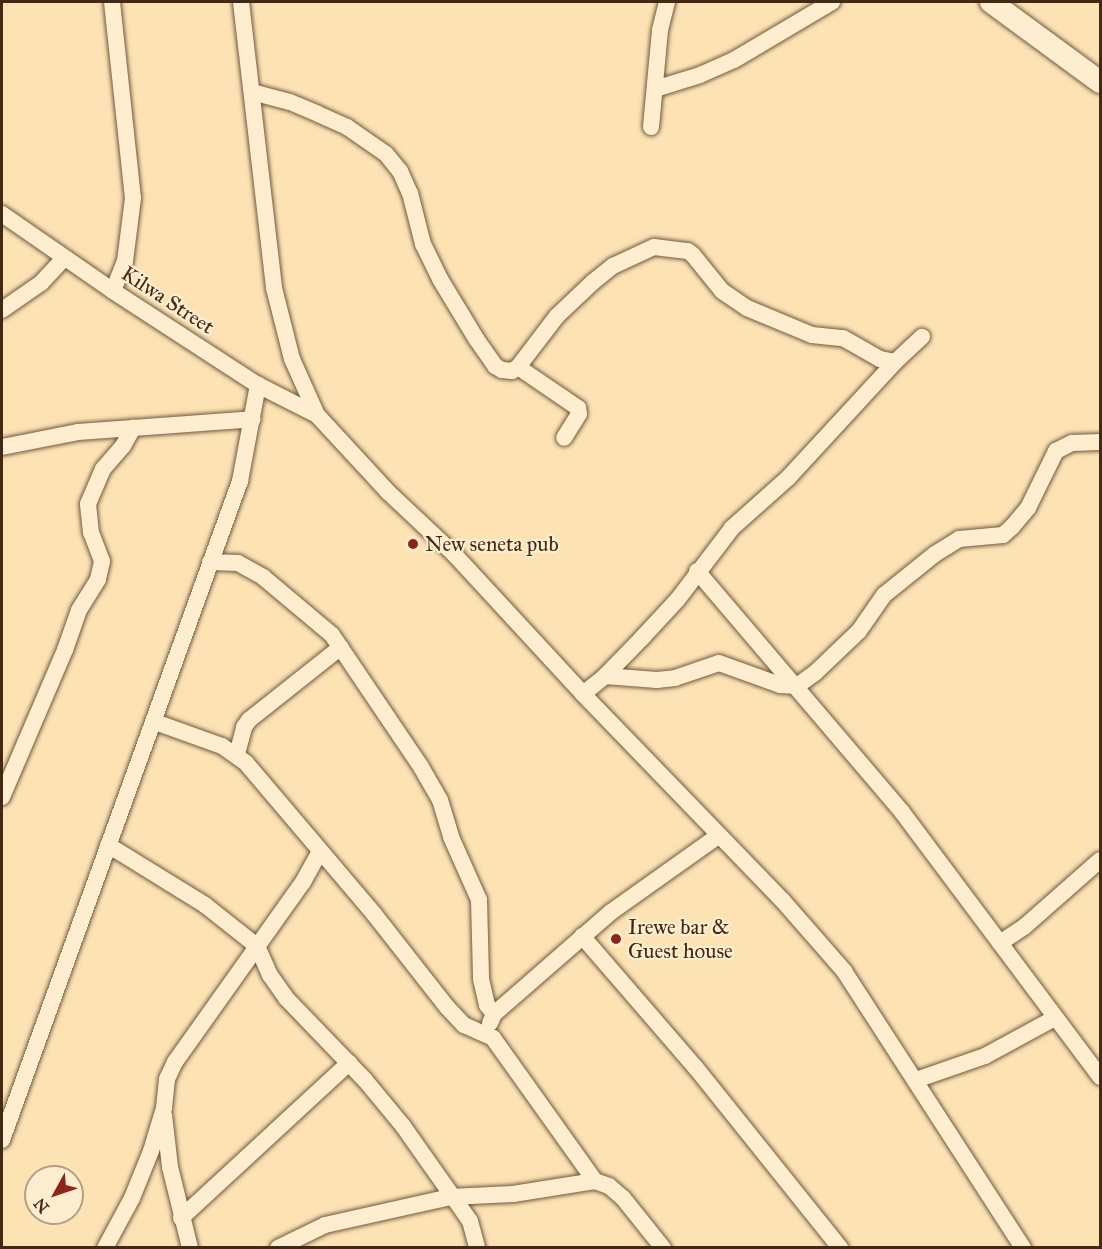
<!DOCTYPE html>
<html>
<head>
<meta charset="utf-8">
<style>
	body { margin:0 }
	#map { position:relative; width:1102px; height:1249px; overflow:hidden; background:#fde3b4; font-family:"IM FELL Great Primer",serif }
	div>[style] { position:absolute }
	.roads { filter:drop-shadow(0 0 2px #71583d) drop-shadow(0 0 2px #71583d) }
	.street>* { height:16px; margin:-8px; padding:0 8px; transform-origin:8px; border-radius:8px; background:#feedce }
	.secondary>* { height:22px; margin:-11px; padding:0 11px; transform-origin:11px; border-radius:11px; background:#feedce }
	.dots>* { width:16px; height:16px; translate:-50% -50%; box-sizing:border-box; border:3px solid #feedce; border-radius:50% }
	span { translate:-50% -50%; white-space:nowrap; text-align:center; line-height:1.15; -webkit-text-stroke:4.5px #feedce; paint-order:stroke }
	.street-label { font-size:21px; color:#422915 }
	.poi-label { font-size:21px; color:#422915 }
	.left { translate:0 -50%; text-align:left }
	.frame { position:absolute; inset:0; border:3px solid #422915; pointer-events:none }
	.north { position:absolute; left:24px; top:1165px; width:60px; height:60px; box-sizing:border-box; background:#feedce; border:2px solid #b39f84; border-radius:50%; rotate:230deg; font-size:16px; font-weight:700; line-height:24px; text-align:center; color:#422915 }
	.north::after { content:''; display:block; margin:auto; width:21px; height:27px; background:#8f2418; clip-path:polygon(50% 0,100% 100%,50% 72%,0 100%) }
</style>
</head>
<body>
<div id="map">
	<div class="roads">
		<div class="street">
			<i style="left:112px;top:2px;width:197px;rotate:83.9deg"></i>
			<i style="left:133px;top:198px;width:64px;rotate:97.2deg"></i>
			<i style="left:125px;top:261px;width:32px;rotate:112deg"></i>
			<i style="left:241px;top:2px;width:288px;rotate:83.4deg"></i>
			<i style="left:274px;top:288px;width:73px;rotate:75.8deg"></i>
			<i style="left:292px;top:359px;width:61px;rotate:65.9deg"></i>
			<i style="left:317px;top:415px;width:105px;rotate:47.3deg"></i>
			<i style="left:388px;top:492px;width:91px;rotate:43.2deg"></i>
			<i style="left:454px;top:554px;width:190px;rotate:47.3deg"></i>
			<i style="left:583px;top:694px;width:288px;rotate:46deg"></i>
			<i style="left:783px;top:901px;width:93px;rotate:48.9deg"></i>
			<i style="left:844px;top:971px;width:330px;rotate:57.1deg"></i>
			<i style="left:655px;top:89px;width:47px;rotate:-17.3deg"></i>
			<i style="left:700px;top:75px;width:37px;rotate:-24deg"></i>
			<i style="left:734px;top:60px;width:114px;rotate:-30.6deg"></i>
			<i style="left:252px;top:92px;width:39px;rotate:15deg"></i>
			<i style="left:290px;top:102px;width:30px;rotate:23deg"></i>
			<i style="left:318px;top:114px;width:32px;rotate:24deg"></i>
			<i style="left:347px;top:127px;width:47px;rotate:34.7deg"></i>
			<i style="left:386px;top:154px;width:22px;rotate:51deg"></i>
			<i style="left:400px;top:171px;width:24px;rotate:66deg"></i>
			<i style="left:410px;top:193px;width:53px;rotate:75.7deg"></i>
			<i style="left:423px;top:244px;width:39px;rotate:64deg"></i>
			<i style="left:440px;top:279px;width:71px;rotate:58.8deg"></i>
			<i style="left:477px;top:340px;width:32px;rotate:55deg"></i>
			<i style="left:495px;top:366px;width:8px;rotate:30deg"></i>
			<i style="left:502px;top:370px;width:10px;rotate:6deg"></i>
			<i style="left:512px;top:371px;width:7px;rotate:-34deg"></i>
			<i style="left:518px;top:367px;width:64px;rotate:-52.6deg"></i>
			<i style="left:557px;top:316px;width:50px;rotate:-43.4deg"></i>
			<i style="left:593px;top:282px;width:26px;rotate:-39deg"></i>
			<i style="left:613px;top:266px;width:45px;rotate:-24.9deg"></i>
			<i style="left:654px;top:247px;width:34px;rotate:7deg"></i>
			<i style="left:688px;top:251px;width:6px;rotate:39deg"></i>
			<i style="left:693px;top:255px;width:46px;rotate:51.1deg"></i>
			<i style="left:722px;top:291px;width:30px;rotate:34deg"></i>
			<i style="left:747px;top:308px;width:70px;rotate:22.6deg"></i>
			<i style="left:812px;top:335px;width:31px;rotate:6deg"></i>
			<i style="left:843px;top:338px;width:43px;rotate:29.6deg"></i>
			<i style="left:880px;top:359px;width:15px;rotate:11deg"></i>
			<i style="left:651px;top:127px;width:97px;rotate:-84.7deg"></i>
			<i style="left:660px;top:30px;width:29px;rotate:-76deg"></i>
			<i style="left:2px;top:214px;width:135px;rotate:34.7deg"></i>
			<i style="left:113px;top:291px;width:173px;rotate:33deg"></i>
			<i style="left:258px;top:385px;width:66px;rotate:27deg"></i>
			<i style="left:2px;top:310px;width:47px;rotate:-34.7deg"></i>
			<i style="left:41px;top:283px;width:34px;rotate:-47deg"></i>
			<i style="left:518px;top:367px;width:73px;rotate:34.3deg"></i>
			<i style="left:578px;top:408px;width:6px;rotate:81deg"></i>
			<i style="left:579px;top:414px;width:28px;rotate:122deg"></i>
			<i style="left:2px;top:447px;width:77px;rotate:-11.2deg"></i>
			<i style="left:78px;top:432px;width:175px;rotate:-4.2deg"></i>
			<i style="left:210px;top:562px;width:28px;rotate:2deg"></i>
			<i style="left:238px;top:563px;width:29px;rotate:29deg"></i>
			<i style="left:263px;top:577px;width:90px;rotate:40deg"></i>
			<i style="left:332px;top:635px;width:159px;rotate:56deg"></i>
			<i style="left:421px;top:767px;width:38px;rotate:60deg"></i>
			<i style="left:440px;top:800px;width:39px;rotate:73deg"></i>
			<i style="left:451px;top:837px;width:69px;rotate:66deg"></i>
			<i style="left:479px;top:900px;width:79px;rotate:88.5deg"></i>
			<i style="left:481px;top:979px;width:27px;rotate:77deg"></i>
			<i style="left:487px;top:1005px;width:11px;rotate:52deg"></i>
			<i style="left:697px;top:571px;width:316px;rotate:49.6deg"></i>
			<i style="left:902px;top:812px;width:331px;rotate:53.2deg"></i>
			<i style="left:605px;top:676px;width:52px;rotate:4.4deg"></i>
			<i style="left:657px;top:680px;width:18px;rotate:-6deg"></i>
			<i style="left:675px;top:678px;width:46px;rotate:-18.8deg"></i>
			<i style="left:719px;top:663px;width:65px;rotate:19.8deg"></i>
			<i style="left:780px;top:685px;width:17px;rotate:3deg"></i>
			<i style="left:797px;top:686px;width:22px;rotate:-36deg"></i>
			<i style="left:815px;top:673px;width:61px;rotate:-43.7deg"></i>
			<i style="left:859px;top:631px;width:44px;rotate:-55.2deg"></i>
			<i style="left:884px;top:595px;width:65px;rotate:-38.8deg"></i>
			<i style="left:935px;top:554px;width:28px;rotate:-32deg"></i>
			<i style="left:959px;top:539px;width:44px;rotate:-5.2deg"></i>
			<i style="left:1003px;top:535px;width:12px;rotate:-42deg"></i>
			<i style="left:1012px;top:527px;width:25px;rotate:-50deg"></i>
			<i style="left:1028px;top:508px;width:64px;rotate:-63.8deg"></i>
			<i style="left:1056px;top:451px;width:18px;rotate:-27deg"></i>
			<i style="left:1072px;top:443px;width:28px;rotate:-2deg"></i>
			<i style="left:583px;top:694px;width:28px;rotate:-39deg"></i>
			<i style="left:605px;top:676px;width:52px;rotate:-45.8deg"></i>
			<i style="left:641px;top:639px;width:54px;rotate:-47.2deg"></i>
			<i style="left:678px;top:599px;width:89px;rotate:-52.7deg"></i>
			<i style="left:732px;top:528px;width:75px;rotate:-41.8deg"></i>
			<i style="left:788px;top:478px;width:158px;rotate:-47.3deg"></i>
			<i style="left:895px;top:362px;width:37px;rotate:-43deg"></i>
			<i style="left:155px;top:722px;width:71px;rotate:19.7deg"></i>
			<i style="left:222px;top:746px;width:29px;rotate:35deg"></i>
			<i style="left:246px;top:763px;width:198px;rotate:49.7deg"></i>
			<i style="left:374px;top:914px;width:118px;rotate:51.9deg"></i>
			<i style="left:447px;top:1007px;width:25px;rotate:47deg"></i>
			<i style="left:464px;top:1025px;width:32px;rotate:24deg"></i>
			<i style="left:493px;top:1038px;width:176px;rotate:54.5deg"></i>
			<i style="left:595px;top:1181px;width:15px;rotate:20deg"></i>
			<i style="left:609px;top:1186px;width:18px;rotate:41deg"></i>
			<i style="left:623px;top:1198px;width:64px;rotate:51.3deg"></i>
			<i style="left:237px;top:754px;width:28px;rotate:-75deg"></i>
			<i style="left:244px;top:727px;width:9px;rotate:-54deg"></i>
			<i style="left:249px;top:720px;width:117px;rotate:-38.4deg"></i>
			<i style="left:2px;top:797px;width:160px;rotate:-66.8deg"></i>
			<i style="left:65px;top:650px;width:42px;rotate:-70.7deg"></i>
			<i style="left:79px;top:610px;width:36px;rotate:-58deg"></i>
			<i style="left:98px;top:579px;width:18px;rotate:-77deg"></i>
			<i style="left:102px;top:561px;width:30px;rotate:-111deg"></i>
			<i style="left:91px;top:533px;width:29px;rotate:-96deg"></i>
			<i style="left:88px;top:504px;width:38px;rotate:-67deg"></i>
			<i style="left:103px;top:469px;width:30px;rotate:-49deg"></i>
			<i style="left:123px;top:446px;width:21px;rotate:-61deg"></i>
			<i style="left:108px;top:845px;width:114px;rotate:31.7deg"></i>
			<i style="left:205px;top:905px;width:66px;rotate:38.3deg"></i>
			<i style="left:257px;top:946px;width:32px;rotate:66deg"></i>
			<i style="left:270px;top:975px;width:28px;rotate:55deg"></i>
			<i style="left:286px;top:998px;width:114px;rotate:46.1deg"></i>
			<i style="left:365px;top:1080px;width:60px;rotate:50.4deg"></i>
			<i style="left:403px;top:1126px;width:116px;rotate:54.8deg"></i>
			<i style="left:470px;top:1221px;width:28px;rotate:75deg"></i>
			<i style="left:582px;top:936px;width:174px;rotate:49.2deg"></i>
			<i style="left:696px;top:1068px;width:231px;rotate:51.3deg"></i>
			<i style="left:1000px;top:943px;width:29px;rotate:-34deg"></i>
			<i style="left:1024px;top:927px;width:101px;rotate:-41.4deg"></i>
			<i style="left:490px;top:1023px;width:10px;rotate:-66deg"></i>
			<i style="left:494px;top:1014px;width:155px;rotate:-41.1deg"></i>
			<i style="left:611px;top:912px;width:131px;rotate:-35.4deg"></i>
			<i style="left:916px;top:1080px;width:73px;rotate:-19.2deg"></i>
			<i style="left:985px;top:1056px;width:80px;rotate:-28.5deg"></i>
			<i style="left:164px;top:1115px;width:52px;rotate:83.4deg"></i>
			<i style="left:170px;top:1167px;width:83px;rotate:76.1deg"></i>
			<i style="left:2px;top:1140px;width:701px;rotate:-70.14deg"></i>
			<i style="left:240px;top:481px;width:98px;rotate:-79.4deg"></i>
			<i style="left:181px;top:1218px;width:229px;rotate:-42.7deg"></i>
			<i style="left:105px;top:1248px;width:57px;rotate:-61.6deg"></i>
			<i style="left:132px;top:1198px;width:51px;rotate:-68deg"></i>
			<i style="left:151px;top:1151px;width:45px;rotate:-73.2deg"></i>
			<i style="left:164px;top:1108px;width:29px;rotate:-84deg"></i>
			<i style="left:167px;top:1079px;width:19px;rotate:-65deg"></i>
			<i style="left:175px;top:1062px;width:221px;rotate:-54.6deg"></i>
			<i style="left:303px;top:882px;width:35px;rotate:-61deg"></i>
			<i style="left:278px;top:1248px;width:52px;rotate:-26.1deg"></i>
			<i style="left:325px;top:1225px;width:128px;rotate:-12.6deg"></i>
			<i style="left:450px;top:1197px;width:63px;rotate:-2.7deg"></i>
			<i style="left:513px;top:1194px;width:83px;rotate:-9deg"></i>
		</div>
		<div class="secondary">
			<i style="left:991px;top:2px;width:135px;rotate:36.3deg"></i>
		</div>
	</div>
	<div class="dots">
		<i style="left:413px;top:544px;background:#8f2418"></i>
		<i style="left:616px;top:939px;background:#8f2418"></i>
	</div>
	<div class="street-label">
		<span style="left:168px;top:300px;rotate:33deg">Kilwa Street</span>
	</div>
	<div class="poi-label">
		<span class="left" style="left:425px;top:544px">New seneta pub</span>
		<span class="left" style="left:628px;top:939px">Irewe bar &amp;<br>Guest house</span>
	</div>
	<div class="frame"></div>
	<div class="north">N</div>
</div>
</body>
</html>
